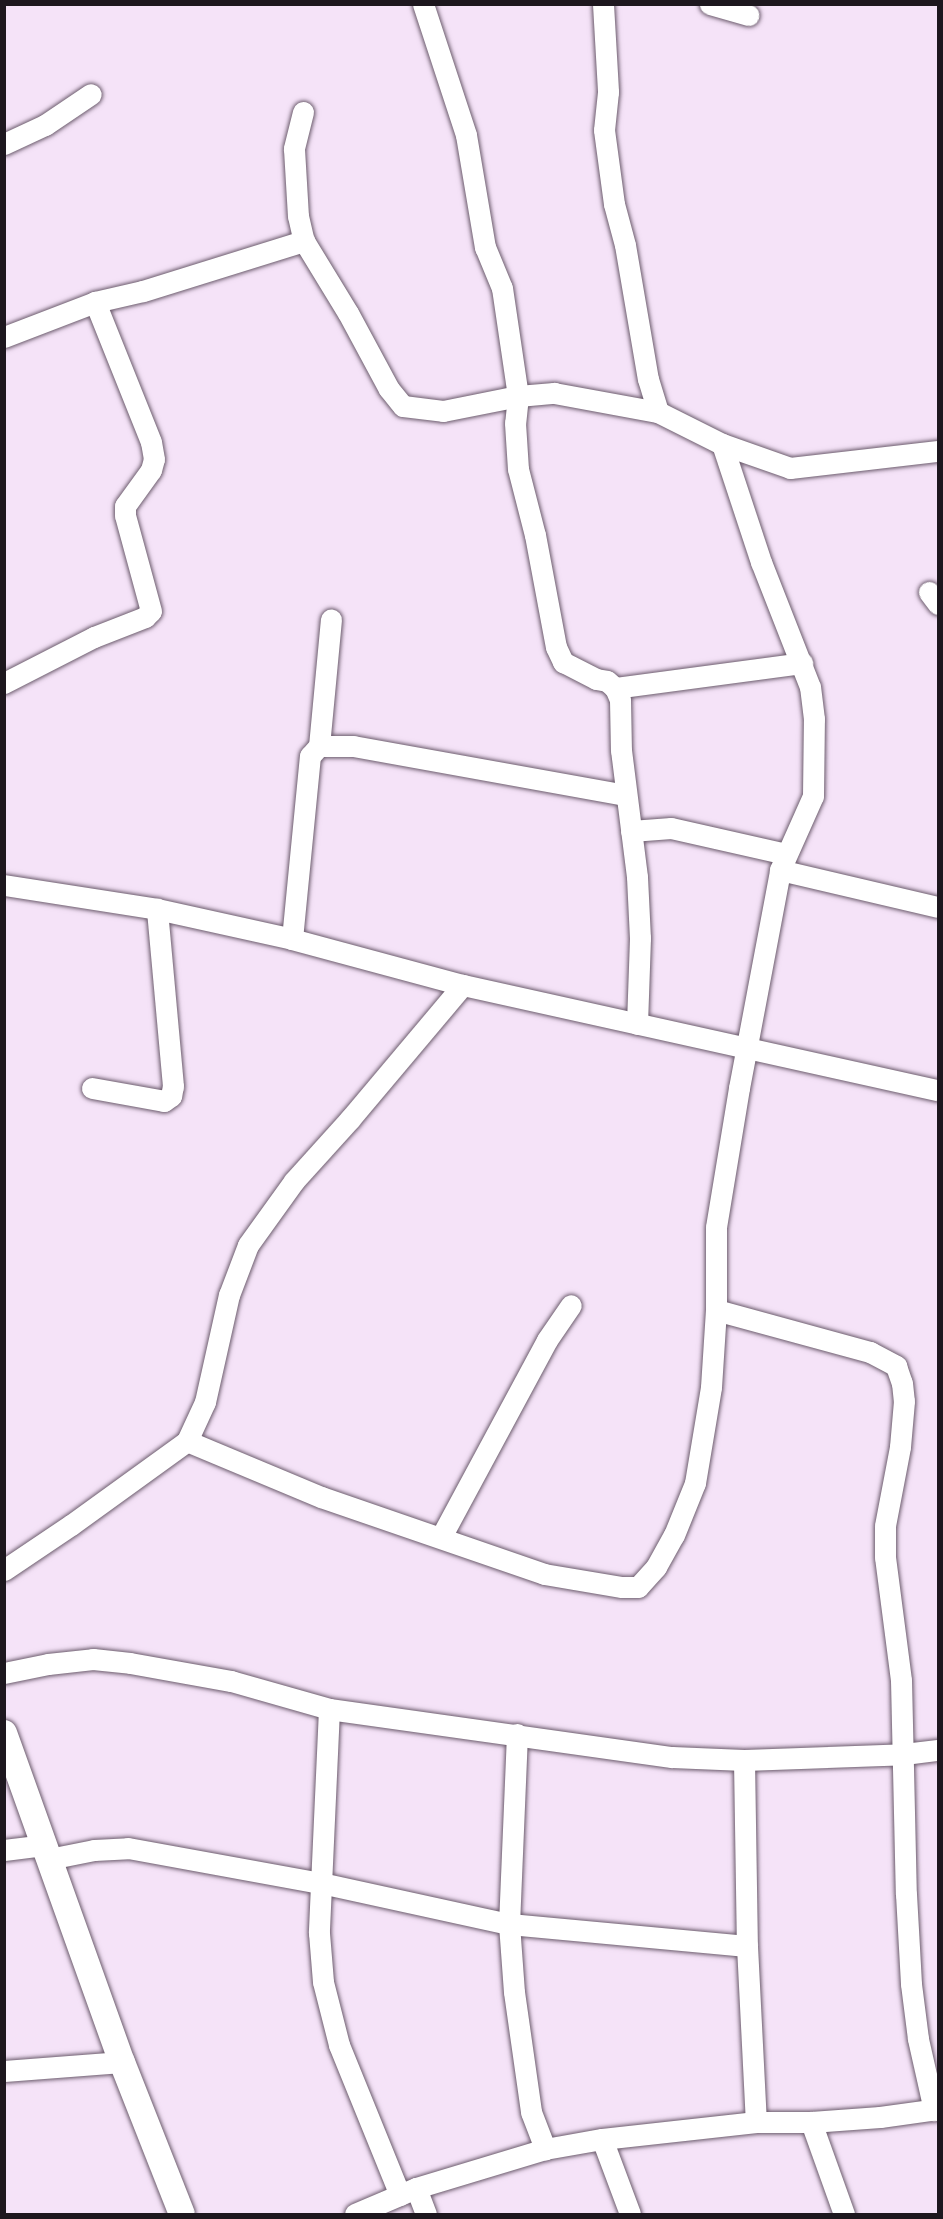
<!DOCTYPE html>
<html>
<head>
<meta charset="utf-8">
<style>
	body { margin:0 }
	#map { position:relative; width:943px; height:2219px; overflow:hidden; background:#f5e3f8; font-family:"Noto Sans",sans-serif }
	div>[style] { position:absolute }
	.roads { filter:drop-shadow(0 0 2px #6c5c6d) drop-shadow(0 0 2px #6c5c6d) }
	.minor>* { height:21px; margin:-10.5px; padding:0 10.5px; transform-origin:10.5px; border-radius:10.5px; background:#fff }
	.tertiary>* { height:26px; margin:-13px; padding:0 13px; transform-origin:13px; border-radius:13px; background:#fff }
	span { translate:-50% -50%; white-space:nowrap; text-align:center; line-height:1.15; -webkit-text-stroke:5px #fcf5fd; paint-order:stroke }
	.frame { position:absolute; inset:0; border:6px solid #1d171e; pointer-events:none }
</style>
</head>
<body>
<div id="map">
	<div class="roads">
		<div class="minor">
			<i style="left:423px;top:4px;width:138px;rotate:71.8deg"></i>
			<i style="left:466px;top:135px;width:114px;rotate:80.4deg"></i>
			<i style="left:485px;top:247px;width:44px;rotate:67.5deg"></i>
			<i style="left:502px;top:288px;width:109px;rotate:81.6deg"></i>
			<i style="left:518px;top:396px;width:27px;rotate:96deg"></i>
			<i style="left:515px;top:423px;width:46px;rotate:86.3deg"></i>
			<i style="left:518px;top:469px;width:68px;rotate:75.6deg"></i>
			<i style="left:535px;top:535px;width:114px;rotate:79.4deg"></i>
			<i style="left:556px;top:647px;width:17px;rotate:65deg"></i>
			<i style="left:563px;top:662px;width:37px;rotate:27deg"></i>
			<i style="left:596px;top:679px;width:11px;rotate:10deg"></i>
			<i style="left:607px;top:681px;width:11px;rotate:41deg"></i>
			<i style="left:615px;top:688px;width:13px;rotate:67deg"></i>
			<i style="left:620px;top:700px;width:50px;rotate:88.9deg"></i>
			<i style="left:621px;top:750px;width:128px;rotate:82.8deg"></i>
			<i style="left:637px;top:877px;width:61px;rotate:87.2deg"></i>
			<i style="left:640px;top:938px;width:86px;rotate:92deg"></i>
			<i style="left:603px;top:4px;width:88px;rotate:86.7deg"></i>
			<i style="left:608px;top:92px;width:38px;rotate:96deg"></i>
			<i style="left:604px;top:130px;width:75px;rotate:82.3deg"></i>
			<i style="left:614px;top:204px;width:42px;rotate:75deg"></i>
			<i style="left:625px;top:245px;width:136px;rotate:80.3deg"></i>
			<i style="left:648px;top:379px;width:34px;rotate:73deg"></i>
			<i style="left:710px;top:4px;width:40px;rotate:16deg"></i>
			<i style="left:303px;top:112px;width:38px;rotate:104deg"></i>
			<i style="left:294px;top:149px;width:67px;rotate:86.6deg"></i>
			<i style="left:298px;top:216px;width:26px;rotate:77deg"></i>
			<i style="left:304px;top:241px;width:84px;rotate:58.6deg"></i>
			<i style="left:348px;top:313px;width:86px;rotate:61.7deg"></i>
			<i style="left:389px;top:389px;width:22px;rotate:51deg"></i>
			<i style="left:403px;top:406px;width:40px;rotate:7.1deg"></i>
			<i style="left:443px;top:411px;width:76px;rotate:-11.3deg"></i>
			<i style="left:518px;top:396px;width:36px;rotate:-5deg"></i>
			<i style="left:554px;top:393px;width:106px;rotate:10.4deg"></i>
			<i style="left:658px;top:412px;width:72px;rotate:26.6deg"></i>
			<i style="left:722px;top:444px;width:72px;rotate:19.4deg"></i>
			<i style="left:790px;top:468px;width:149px;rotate:-6.6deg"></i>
			<i style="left:4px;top:144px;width:45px;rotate:-24.9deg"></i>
			<i style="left:45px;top:125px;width:55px;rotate:-34deg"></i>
			<i style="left:4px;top:337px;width:97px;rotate:-21deg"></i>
			<i style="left:95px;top:302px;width:49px;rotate:-12.9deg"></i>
			<i style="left:143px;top:291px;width:169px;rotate:-17.3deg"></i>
			<i style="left:929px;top:592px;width:15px;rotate:53deg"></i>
			<i style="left:4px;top:683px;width:101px;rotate:-27.1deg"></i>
			<i style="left:94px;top:637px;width:55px;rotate:-21.4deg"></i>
			<i style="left:145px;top:617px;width:8px;rotate:-45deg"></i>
			<i style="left:151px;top:611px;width:99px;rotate:-105.2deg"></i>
			<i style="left:125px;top:515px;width:9px;rotate:-90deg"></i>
			<i style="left:125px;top:506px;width:44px;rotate:-54.2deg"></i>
			<i style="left:151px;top:470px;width:11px;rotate:-75deg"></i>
			<i style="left:154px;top:459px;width:17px;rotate:-100deg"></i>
			<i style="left:151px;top:442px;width:151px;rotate:-111.8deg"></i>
			<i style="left:615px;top:688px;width:189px;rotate:-7.6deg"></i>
			<i style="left:319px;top:746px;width:34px"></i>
			<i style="left:353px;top:746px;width:276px;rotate:10.2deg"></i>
			<i style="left:631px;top:831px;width:40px;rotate:-4.3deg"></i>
			<i style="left:671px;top:828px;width:118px;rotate:12.7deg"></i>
			<i style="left:780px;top:870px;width:162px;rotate:13.2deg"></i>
			<i style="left:4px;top:885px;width:155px;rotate:8.9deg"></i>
			<i style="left:157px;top:909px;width:138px;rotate:12.5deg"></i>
			<i style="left:292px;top:939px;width:177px;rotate:15.1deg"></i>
			<i style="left:463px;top:985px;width:486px;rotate:12.5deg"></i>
			<i style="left:292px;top:939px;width:184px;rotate:-84.4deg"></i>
			<i style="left:310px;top:756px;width:13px;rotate:-48deg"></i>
			<i style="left:319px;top:746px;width:127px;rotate:-84.6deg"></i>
			<i style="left:92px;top:1088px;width:73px;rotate:10.2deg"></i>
			<i style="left:164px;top:1101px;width:9px;rotate:-36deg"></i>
			<i style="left:171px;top:1096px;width:10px;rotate:-79deg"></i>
			<i style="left:173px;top:1086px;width:178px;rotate:-95.2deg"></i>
			<i style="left:716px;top:1310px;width:160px;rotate:15.3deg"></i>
			<i style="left:870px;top:1352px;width:30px;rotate:28deg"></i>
			<i style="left:896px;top:1366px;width:18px;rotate:71deg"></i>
			<i style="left:902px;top:1383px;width:18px;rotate:84deg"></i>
			<i style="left:904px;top:1401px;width:46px;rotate:95deg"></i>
			<i style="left:900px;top:1447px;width:80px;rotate:100.8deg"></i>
			<i style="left:885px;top:1526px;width:31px;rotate:90deg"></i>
			<i style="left:885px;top:1557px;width:124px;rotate:82.6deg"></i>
			<i style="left:901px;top:1680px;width:214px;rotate:88.7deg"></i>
			<i style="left:906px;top:1894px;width:90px;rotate:86.8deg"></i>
			<i style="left:911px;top:1984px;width:55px;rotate:82.7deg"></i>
			<i style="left:918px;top:2039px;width:73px;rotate:77.3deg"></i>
			<i style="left:187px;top:1441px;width:145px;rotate:22.7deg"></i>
			<i style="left:321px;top:1497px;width:236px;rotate:19deg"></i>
			<i style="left:544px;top:1574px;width:79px;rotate:9.5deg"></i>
			<i style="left:622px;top:1587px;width:16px"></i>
			<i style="left:638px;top:1587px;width:27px;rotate:-48deg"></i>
			<i style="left:656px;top:1567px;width:37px;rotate:-61deg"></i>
			<i style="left:674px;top:1535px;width:56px;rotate:-68deg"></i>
			<i style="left:695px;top:1483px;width:97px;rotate:-80.5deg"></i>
			<i style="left:711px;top:1387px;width:77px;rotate:-86.3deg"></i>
			<i style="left:716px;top:1310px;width:83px;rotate:-90deg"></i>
			<i style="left:716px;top:1227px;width:141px;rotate:-80.6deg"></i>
			<i style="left:739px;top:1088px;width:222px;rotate:-79.3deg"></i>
			<i style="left:780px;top:870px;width:81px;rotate:-66deg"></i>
			<i style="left:813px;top:796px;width:77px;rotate:-89.3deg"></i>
			<i style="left:814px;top:719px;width:32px;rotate:-97deg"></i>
			<i style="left:810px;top:687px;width:134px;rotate:-111.4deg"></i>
			<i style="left:761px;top:562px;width:124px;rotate:-108.3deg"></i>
			<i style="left:441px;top:1537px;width:224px;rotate:-61.7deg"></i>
			<i style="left:547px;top:1340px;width:42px;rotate:-55.6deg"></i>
			<i style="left:4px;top:1570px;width:81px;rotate:-33.9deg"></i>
			<i style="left:71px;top:1525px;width:143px;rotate:-35.9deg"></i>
			<i style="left:187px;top:1441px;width:43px;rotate:-65.2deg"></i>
			<i style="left:205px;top:1402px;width:110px;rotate:-77.4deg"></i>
			<i style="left:229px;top:1295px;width:53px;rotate:-69.2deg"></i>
			<i style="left:248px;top:1245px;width:79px;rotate:-54.3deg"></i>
			<i style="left:294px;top:1181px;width:84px;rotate:-47.9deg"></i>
			<i style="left:350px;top:1119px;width:175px;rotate:-49.9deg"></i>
			<i style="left:4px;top:1673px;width:45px;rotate:-11.6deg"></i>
			<i style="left:48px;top:1664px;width:45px;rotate:-6.3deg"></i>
			<i style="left:93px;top:1659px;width:37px;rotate:6deg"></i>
			<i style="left:130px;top:1663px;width:103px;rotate:10.1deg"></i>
			<i style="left:231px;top:1681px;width:102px;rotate:15.9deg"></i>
			<i style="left:329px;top:1709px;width:346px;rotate:8deg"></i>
			<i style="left:672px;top:1757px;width:72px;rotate:2.4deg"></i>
			<i style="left:744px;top:1760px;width:160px;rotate:-2.1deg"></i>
			<i style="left:904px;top:1754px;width:34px;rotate:-7deg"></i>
			<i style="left:329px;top:1709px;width:224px;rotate:92.6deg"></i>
			<i style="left:319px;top:1933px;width:49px;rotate:85.3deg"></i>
			<i style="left:323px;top:1982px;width:65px;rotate:75.7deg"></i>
			<i style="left:339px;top:2045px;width:162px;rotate:67.9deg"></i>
			<i style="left:517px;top:1734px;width:190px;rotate:92.4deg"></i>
			<i style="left:509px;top:1924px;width:68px;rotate:85.8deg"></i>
			<i style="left:514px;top:1992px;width:121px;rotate:81.9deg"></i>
			<i style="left:531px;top:2112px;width:40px;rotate:69deg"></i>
			<i style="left:744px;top:1760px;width:186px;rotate:89.1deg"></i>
			<i style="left:747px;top:1946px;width:176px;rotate:87.1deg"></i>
			<i style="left:4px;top:1850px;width:40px;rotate:-7.1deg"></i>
			<i style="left:49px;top:1859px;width:46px;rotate:-11.3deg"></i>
			<i style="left:94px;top:1850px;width:34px;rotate:-3deg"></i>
			<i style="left:128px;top:1848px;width:196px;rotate:10.3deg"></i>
			<i style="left:321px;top:1883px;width:192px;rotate:12.3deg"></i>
			<i style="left:509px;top:1924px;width:239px;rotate:5.3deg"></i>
			<i style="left:4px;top:2071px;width:118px;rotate:-4.4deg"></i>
			<i style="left:811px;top:2122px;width:98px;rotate:70.3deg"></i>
			<i style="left:602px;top:2139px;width:80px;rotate:69.5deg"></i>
			<i style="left:416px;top:2188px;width:28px;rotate:69deg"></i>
			<i style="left:355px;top:2214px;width:66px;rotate:-23.1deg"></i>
			<i style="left:416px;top:2188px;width:135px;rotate:-16.8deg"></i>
			<i style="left:545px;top:2149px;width:58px;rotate:-10deg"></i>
			<i style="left:602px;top:2139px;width:155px;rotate:-6.3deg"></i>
			<i style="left:756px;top:2122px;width:55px"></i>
			<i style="left:811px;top:2122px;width:69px;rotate:-4.1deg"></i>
			<i style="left:880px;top:2117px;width:59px;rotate:-7.9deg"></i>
		</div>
		<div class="tertiary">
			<i style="left:4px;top:1733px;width:350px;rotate:70.3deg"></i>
			<i style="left:122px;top:2062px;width:163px;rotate:68.5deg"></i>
		</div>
	</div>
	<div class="frame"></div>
</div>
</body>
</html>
